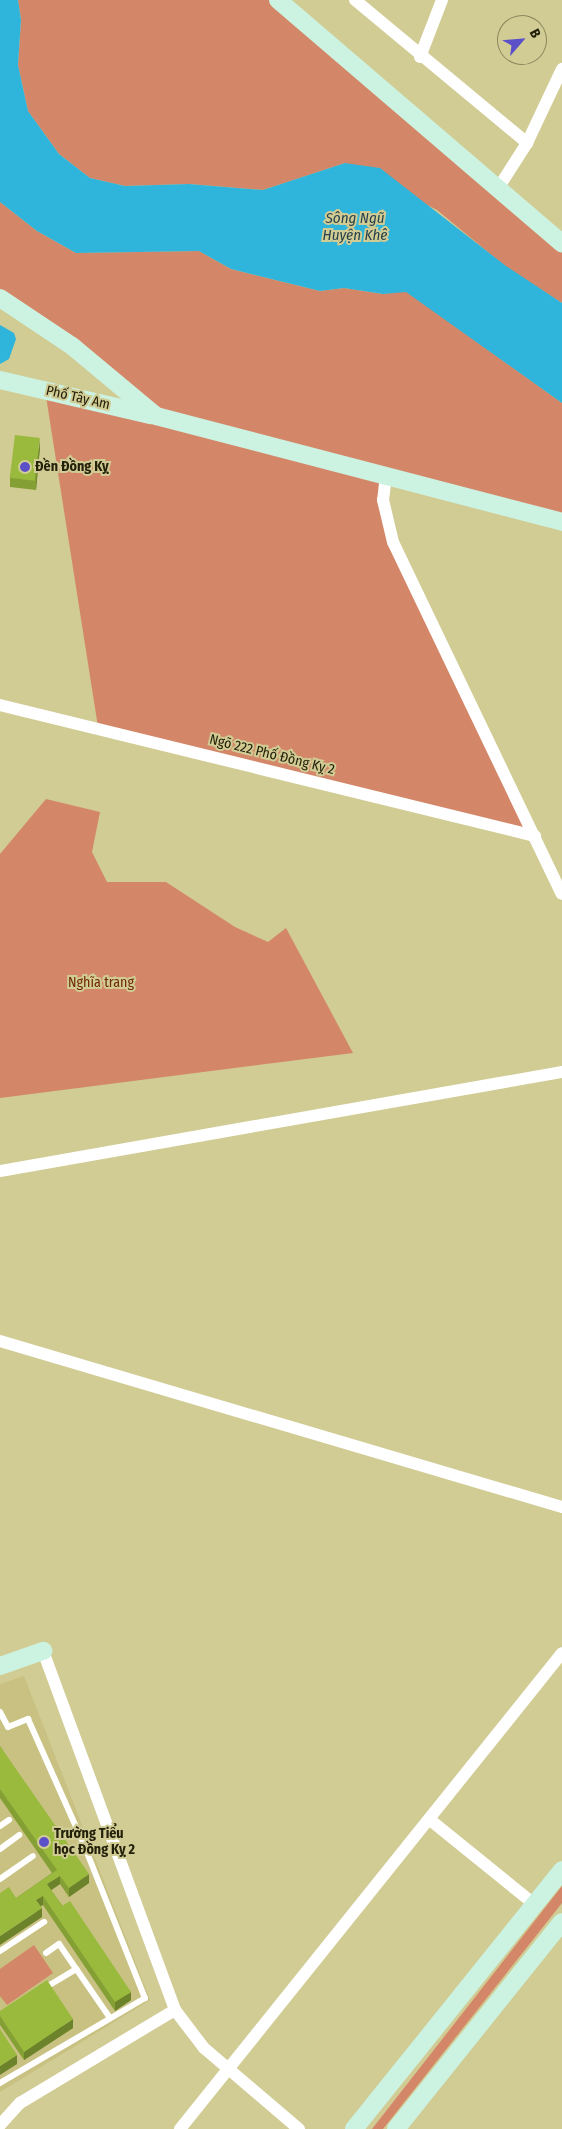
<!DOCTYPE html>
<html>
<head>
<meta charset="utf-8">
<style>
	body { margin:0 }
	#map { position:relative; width:562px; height:2129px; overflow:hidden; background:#d1cb94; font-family:"Fira Sans Condensed",sans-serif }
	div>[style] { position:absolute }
	.built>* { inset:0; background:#c8c182 }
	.green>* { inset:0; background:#d48768 }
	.water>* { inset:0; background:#2fb4db }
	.lane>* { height:6px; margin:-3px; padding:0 3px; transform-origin:3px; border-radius:3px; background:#fff }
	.street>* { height:12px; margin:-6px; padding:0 6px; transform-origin:6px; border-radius:6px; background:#fff }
	.secondary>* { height:18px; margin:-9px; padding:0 9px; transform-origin:9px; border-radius:9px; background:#ccf3e2 }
	.wall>* { inset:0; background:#84a035 }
	.shaded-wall>* { inset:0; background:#6c822b }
	.building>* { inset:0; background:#9aba3e; transform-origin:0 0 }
	.dots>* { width:14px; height:14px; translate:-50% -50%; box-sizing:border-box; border:2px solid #d1cb94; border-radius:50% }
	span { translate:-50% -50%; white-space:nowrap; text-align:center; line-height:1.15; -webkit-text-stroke:4px #d1cb94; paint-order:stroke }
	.street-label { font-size:14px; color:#24210b }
	.poi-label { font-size:14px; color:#24210b; font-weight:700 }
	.left { translate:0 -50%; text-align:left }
	.park-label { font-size:14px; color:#702904 }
	.water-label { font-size:15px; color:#27424c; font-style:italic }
	.north { position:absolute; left:497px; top:15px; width:50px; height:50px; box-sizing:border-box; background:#d1cb94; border:1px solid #8c875d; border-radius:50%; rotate:63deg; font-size:14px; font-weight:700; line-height:20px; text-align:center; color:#24210b }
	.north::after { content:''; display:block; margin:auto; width:18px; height:22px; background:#5c50c8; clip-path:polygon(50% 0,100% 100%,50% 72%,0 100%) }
</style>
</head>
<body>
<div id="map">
	<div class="built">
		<i style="clip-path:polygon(24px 1676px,150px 2000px,0 2092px,0 1684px)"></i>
	</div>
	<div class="green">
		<i style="clip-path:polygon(18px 0,278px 0,562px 243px,562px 303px,506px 267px,437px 210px,345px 163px,263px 190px,189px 184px,125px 186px,90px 178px,59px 154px,28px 111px,18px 65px,21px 20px)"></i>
		<i style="clip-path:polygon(0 202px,37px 231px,76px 253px,199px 251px,231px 269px,320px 291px,344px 288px,383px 294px,406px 291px,562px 403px,562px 522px,386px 476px,385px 513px,535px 836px,98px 727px,45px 390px,155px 416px,0 298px)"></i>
		<i style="clip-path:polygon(46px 799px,100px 812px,92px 852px,107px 882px,166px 882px,235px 927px,268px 942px,286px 928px,353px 1053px,0 1098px,0 854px)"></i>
		<i style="clip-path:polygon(562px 1886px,562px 1903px,383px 2129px,372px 2129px)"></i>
		<i style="clip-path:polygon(34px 1945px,53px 1973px,7px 2005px,0 1996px,0 1969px)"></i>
	</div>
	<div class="water">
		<i style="clip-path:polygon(0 0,18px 0,21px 20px,18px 65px,28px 111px,59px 154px,90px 178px,125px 186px,189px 184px,263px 190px,345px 163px,380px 168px,506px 266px,562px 303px,562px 403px,406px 292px,383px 294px,344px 288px,320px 291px,231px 269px,199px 251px,76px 253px,37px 231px,0 202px)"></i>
		<i style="clip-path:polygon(0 325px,14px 333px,16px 339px,9px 359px,0 364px)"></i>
	</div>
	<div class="lane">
		<i style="left:0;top:1712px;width:17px;rotate:62deg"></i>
		<i style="left:8px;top:1727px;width:22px;rotate:-22deg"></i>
		<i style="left:28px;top:1719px;width:138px;rotate:66deg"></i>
		<i style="left:84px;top:1845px;width:165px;rotate:68.3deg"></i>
		<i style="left:145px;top:1998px;width:168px;rotate:149.6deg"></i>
		<i style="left:0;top:1826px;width:11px;rotate:-34deg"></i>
		<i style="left:0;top:1849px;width:24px;rotate:-36deg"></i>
		<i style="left:0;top:1879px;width:40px;rotate:-34.9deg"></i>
		<i style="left:0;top:1951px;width:53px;rotate:-33.4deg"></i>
		<i style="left:46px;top:1953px;width:16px;rotate:-35deg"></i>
		<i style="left:59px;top:1944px;width:90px;rotate:55.4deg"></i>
		<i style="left:43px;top:1989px;width:39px;rotate:-31deg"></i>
	</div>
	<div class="street">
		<i style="left:355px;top:0;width:224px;rotate:39.7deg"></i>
		<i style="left:420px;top:57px;width:61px;rotate:-68.9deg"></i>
		<i style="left:497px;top:190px;width:56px;rotate:-57.4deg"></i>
		<i style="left:527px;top:143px;width:82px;rotate:-64.7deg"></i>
		<i style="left:386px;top:476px;width:24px;rotate:97deg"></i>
		<i style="left:383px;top:500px;width:43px;rotate:76.6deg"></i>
		<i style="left:393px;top:542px;width:390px;rotate:64.4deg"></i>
		<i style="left:0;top:705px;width:551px;rotate:13.76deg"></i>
		<i style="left:0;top:1171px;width:571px;rotate:-9.99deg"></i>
		<i style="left:0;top:1341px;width:586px;rotate:16.46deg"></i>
		<i style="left:43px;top:1651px;width:382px;rotate:69.8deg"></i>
		<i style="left:175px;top:2010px;width:48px;rotate:52.7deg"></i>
		<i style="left:204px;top:2048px;width:125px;rotate:40.5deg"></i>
		<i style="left:429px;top:1819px;width:135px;rotate:39deg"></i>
		<i style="left:0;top:2125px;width:30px;rotate:-48deg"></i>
		<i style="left:20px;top:2103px;width:181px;rotate:-31deg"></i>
		<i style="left:180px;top:2129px;width:610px;rotate:-51.25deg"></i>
	</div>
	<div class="secondary">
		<i style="left:278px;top:0;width:374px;rotate:40.6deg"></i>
		<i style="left:0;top:298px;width:87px;rotate:33.7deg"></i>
		<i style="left:72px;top:346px;width:109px;rotate:39.8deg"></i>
		<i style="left:156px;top:416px;width:420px;rotate:14.6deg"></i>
		<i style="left:0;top:380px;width:155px;rotate:13.1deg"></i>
		<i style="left:0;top:1666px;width:46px;rotate:-19.2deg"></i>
		<i style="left:354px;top:2129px;width:332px;rotate:-51.2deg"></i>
		<i style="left:396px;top:2129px;width:265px;rotate:-51.3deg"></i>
	</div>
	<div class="wall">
		<i style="clip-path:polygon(40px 447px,36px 490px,10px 487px,10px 478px)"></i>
		<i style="clip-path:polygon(0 1746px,89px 1883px,69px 1897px,60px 1884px,51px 1890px,131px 2000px,115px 2011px,43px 1905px,41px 1906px,42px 1917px,16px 1898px,52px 1873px,0 1798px)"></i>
		<i style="clip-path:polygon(0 2011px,73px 2028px,24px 2060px,0 2025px)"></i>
	</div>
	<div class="shaded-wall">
		<i style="clip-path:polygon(40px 438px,40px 447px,36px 490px,36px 481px)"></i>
		<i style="clip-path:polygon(89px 1874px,89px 1883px,69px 1897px,69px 1888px)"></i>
		<i style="clip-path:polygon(60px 1876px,60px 1884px,47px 1893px,47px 1884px)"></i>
		<i style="clip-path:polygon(43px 1896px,43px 1905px,36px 1909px,36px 1900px)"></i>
		<i style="clip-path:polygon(42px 1908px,42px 1917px,0 1945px,0 1936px)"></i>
		<i style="clip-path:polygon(131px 1992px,131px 2000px,115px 2011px,115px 2002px)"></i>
		<i style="clip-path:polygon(73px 2019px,73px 2028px,24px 2060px,24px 2052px)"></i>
		<i style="clip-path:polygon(17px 2055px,17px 2064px,0 2075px,0 2066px)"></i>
	</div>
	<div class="building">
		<i style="left:15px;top:435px;width:25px;height:43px;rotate:7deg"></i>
		<i style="clip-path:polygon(0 1746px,89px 1874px,69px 1888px,60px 1876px,47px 1884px,62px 1906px,70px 1901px,131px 1992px,115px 2002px,43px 1896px,36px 1900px,42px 1908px,0 1936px,0 1893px,9px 1887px,16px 1898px,57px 1870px,0 1789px)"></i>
		<i style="clip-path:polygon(47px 1980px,73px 2019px,24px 2052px,0 2016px,0 2011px)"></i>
		<i style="clip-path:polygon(0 2029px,17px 2055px,0 2066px)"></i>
	</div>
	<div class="dots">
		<i style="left:25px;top:467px;background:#5c50c8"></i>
		<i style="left:44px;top:1842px;background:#5c50c8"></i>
	</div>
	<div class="street-label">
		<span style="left:78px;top:398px;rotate:13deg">Phố Tây Am</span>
		<span style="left:272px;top:755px;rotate:14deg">Ngõ 222 Phố Đồng Kỵ 2</span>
	</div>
	<div class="poi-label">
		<span class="left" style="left:35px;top:467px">Đền Đồng Kỵ</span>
		<span class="left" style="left:54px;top:1842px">Trường Tiểu<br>học Đồng Kỵ 2</span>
	</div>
	<div class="park-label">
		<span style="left:101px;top:983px">Nghĩa trang</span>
	</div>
	<div class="water-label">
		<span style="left:355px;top:227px">Sông Ngũ<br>Huyện Khê</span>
	</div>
	<div class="north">B</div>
</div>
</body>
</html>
